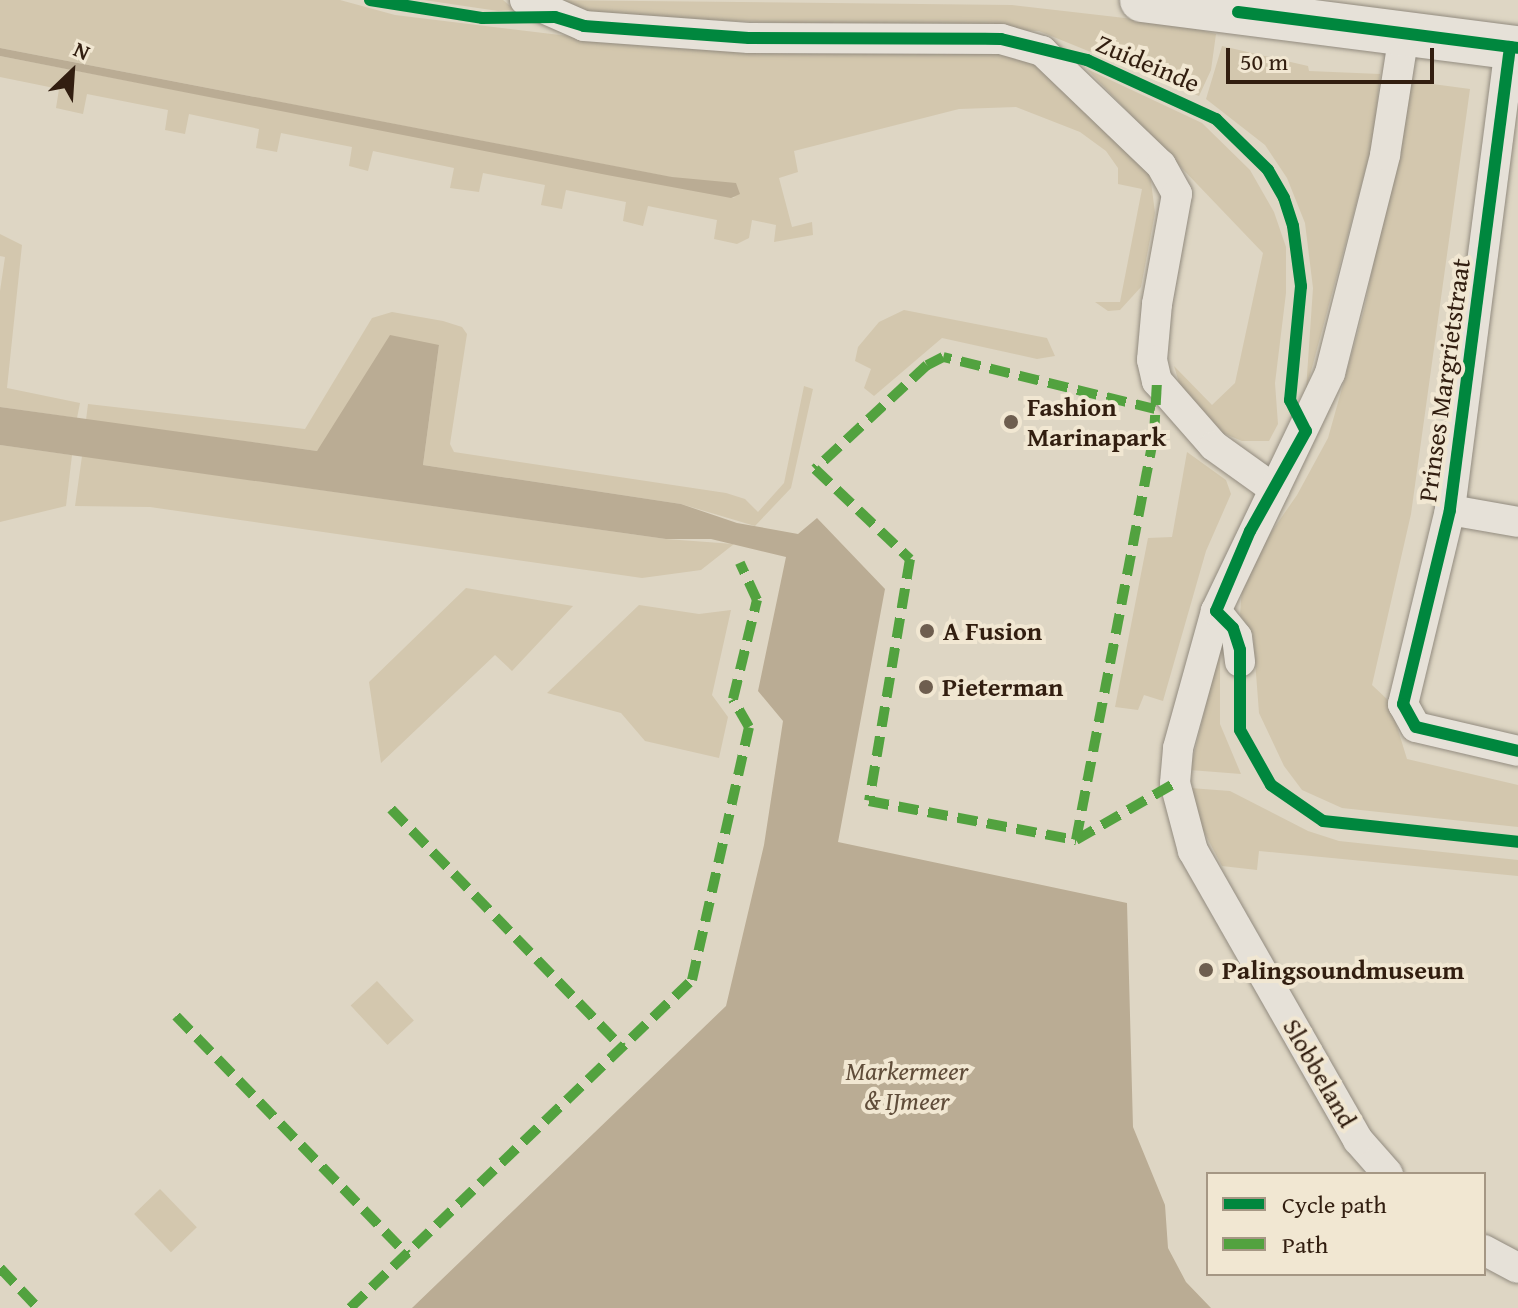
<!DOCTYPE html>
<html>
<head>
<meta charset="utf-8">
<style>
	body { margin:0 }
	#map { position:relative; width:1518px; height:1308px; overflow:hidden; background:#ded6c4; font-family:"Gentium Book Plus",serif }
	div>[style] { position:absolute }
	.green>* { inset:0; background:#d3c7ae; transform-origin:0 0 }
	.water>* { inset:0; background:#baac94 }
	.roads { filter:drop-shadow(0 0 2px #928b7f) drop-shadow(0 0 2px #928b7f) }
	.street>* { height:30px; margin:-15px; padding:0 15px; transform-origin:15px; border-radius:15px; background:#e6e1d8 }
	.secondary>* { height:44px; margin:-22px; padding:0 22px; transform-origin:22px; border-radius:22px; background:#e6e1d8 }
	.quiet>* { height:10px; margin-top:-5px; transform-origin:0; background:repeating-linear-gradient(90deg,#52a23f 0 20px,transparent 0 30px) }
	.cycleway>* { height:12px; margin:-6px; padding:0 6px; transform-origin:6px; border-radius:6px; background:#00873e }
	.dots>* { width:22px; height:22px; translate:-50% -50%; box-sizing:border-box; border:4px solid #f1e7d2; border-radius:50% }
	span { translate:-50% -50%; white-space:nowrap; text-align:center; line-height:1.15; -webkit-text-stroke:8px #f1e7d2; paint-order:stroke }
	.street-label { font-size:26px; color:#321e10 }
	.poi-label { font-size:26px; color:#321e10; font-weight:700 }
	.left { translate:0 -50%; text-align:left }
	.park-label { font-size:26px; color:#604d3a; font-style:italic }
	.legend { position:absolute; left:1206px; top:1172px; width:280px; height:104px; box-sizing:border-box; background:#f1e7d2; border:2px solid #a59784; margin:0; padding:10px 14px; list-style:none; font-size:24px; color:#321e10 }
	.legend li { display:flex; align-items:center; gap:16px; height:40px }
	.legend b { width:40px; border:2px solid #a59784 }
	.north { position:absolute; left:32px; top:32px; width:80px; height:80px; -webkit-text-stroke:6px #f1e7d2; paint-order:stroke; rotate:25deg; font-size:22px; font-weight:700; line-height:32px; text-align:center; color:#321e10 }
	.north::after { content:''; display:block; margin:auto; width:28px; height:36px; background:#321e10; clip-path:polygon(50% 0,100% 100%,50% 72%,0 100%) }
	.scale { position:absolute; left:1226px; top:48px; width:208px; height:36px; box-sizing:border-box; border:4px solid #321e10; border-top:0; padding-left:10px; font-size:24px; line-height:28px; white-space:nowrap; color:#321e10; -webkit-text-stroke:6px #f1e7d2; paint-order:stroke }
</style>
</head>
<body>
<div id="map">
	<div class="green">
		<i style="clip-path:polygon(0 0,340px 0,395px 15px,560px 35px,661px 44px,992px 49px,1031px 58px,1150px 174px,1155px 213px,1141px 287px,1120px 310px,1108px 311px,1095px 302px,1120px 302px,1142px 189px,1118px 184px,1118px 168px,1106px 151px,1080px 132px,1016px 107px,959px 109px,794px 151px,798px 172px,779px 178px,792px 227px,812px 222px,813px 235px,774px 242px,776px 225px,752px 220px,749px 238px,737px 244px,714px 239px,717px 220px,648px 206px,643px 226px,623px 221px,626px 202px,566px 190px,562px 209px,541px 205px,545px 185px,483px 173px,479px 192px,450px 188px,454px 168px,373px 151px,368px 171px,349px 166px,352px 147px,281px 133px,277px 152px,256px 148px,259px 129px,189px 114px,185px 134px,165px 130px,168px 110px,87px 94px,83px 114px,56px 108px,59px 89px,0 77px,0 56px,736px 198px,691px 181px,0 48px)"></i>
		<i style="clip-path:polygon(424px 0,503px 0,515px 10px,498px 11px)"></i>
		<i style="clip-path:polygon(542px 0,1012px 5px,1177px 24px,1216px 34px,1211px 70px,1199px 96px,1039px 31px,576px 16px)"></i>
		<i style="clip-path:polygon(1222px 46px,1308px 66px,1309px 71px,1380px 74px,1374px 138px,1306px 390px,1313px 288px,1305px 223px,1287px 178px,1265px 145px,1206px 99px)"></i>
		<i style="clip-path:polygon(1087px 69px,1202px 123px,1250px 170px,1274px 212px,1286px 247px,1286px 293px,1275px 383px,1278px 424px,1269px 441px,1242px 441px,1218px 431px,1182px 392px,1174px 366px,1212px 405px,1235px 383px,1263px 253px)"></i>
		<i style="clip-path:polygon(1410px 81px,1470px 89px,1411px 514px,1372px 685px,1389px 701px,1407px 759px,1518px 785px,1518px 827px,1342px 808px,1302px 790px,1284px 766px,1259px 713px,1253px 634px,1240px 615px,1243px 573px,1297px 495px,1328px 438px,1364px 310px)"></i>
		<i style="clip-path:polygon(0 234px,22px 245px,7px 388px,80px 403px,77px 418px,0 407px,0 291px,5px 257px,0 256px)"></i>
		<i style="clip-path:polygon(904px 310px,1047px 338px,1055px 356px,1037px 359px,942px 338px,874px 396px,864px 388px,871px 369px,855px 361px,858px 347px,879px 322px)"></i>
		<i style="clip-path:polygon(392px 312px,443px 321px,462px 327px,467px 334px,450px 444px,454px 452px,726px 493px,745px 499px,758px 512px,784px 483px,804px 386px,813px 389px,791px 488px,755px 526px,681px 504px,423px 465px,439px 345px,317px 451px,86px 420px,88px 404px,305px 429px,372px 318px)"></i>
		<i style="clip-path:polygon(0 445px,72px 455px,66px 506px,0 522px)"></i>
		<i style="clip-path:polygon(1187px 452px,1226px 480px,1231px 494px,1206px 551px,1163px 701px,1144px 695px,1138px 710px,1115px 707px,1148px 538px,1172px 537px)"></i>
		<i style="clip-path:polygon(82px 456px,666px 539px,734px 544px,701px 570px,642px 578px,150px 507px,75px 506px)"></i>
		<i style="clip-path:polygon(466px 588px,573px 606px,512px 671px,495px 655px,381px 763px,369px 682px)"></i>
		<i style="clip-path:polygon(639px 605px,699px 614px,731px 610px,712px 695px,728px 717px,719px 758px,645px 741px,621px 713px,547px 693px)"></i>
		<i style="clip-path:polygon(1220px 648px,1220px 724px,1241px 774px,1190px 770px)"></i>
		<i style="clip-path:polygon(1190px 788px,1230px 791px,1308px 831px,1339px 841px,1518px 860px,1518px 876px,1259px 851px,1257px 870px,1222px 866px,1194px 813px)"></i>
		<i style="left:377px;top:981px;width:54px;height:36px;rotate:47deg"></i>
		<i style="left:160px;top:1189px;width:53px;height:36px;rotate:46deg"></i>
	</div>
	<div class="water">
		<i style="clip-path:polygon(0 48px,672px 177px,736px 183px,740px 194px,731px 198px,607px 175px,0 56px)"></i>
		<i style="clip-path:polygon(390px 335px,439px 345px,423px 465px,681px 504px,737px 523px,798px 534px,817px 518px,885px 589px,838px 842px,1127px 903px,1133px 1127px,1165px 1205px,1168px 1248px,1186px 1282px,1211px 1308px,412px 1308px,726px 1006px,764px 845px,783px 721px,758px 691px,786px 557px,711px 539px,666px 539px,0 445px,0 407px,317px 451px)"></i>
	</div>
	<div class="roads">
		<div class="street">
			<i style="left:525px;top:0;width:64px;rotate:23.8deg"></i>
			<i style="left:584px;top:26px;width:165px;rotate:4.2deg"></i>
			<i style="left:749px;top:38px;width:252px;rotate:0.2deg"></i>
			<i style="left:1001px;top:39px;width:43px;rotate:16.3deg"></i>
			<i style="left:1042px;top:51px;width:165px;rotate:43.8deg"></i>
			<i style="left:1161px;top:165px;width:33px;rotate:61deg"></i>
			<i style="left:1177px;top:194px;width:112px;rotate:100.3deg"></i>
			<i style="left:1157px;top:304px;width:56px;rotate:95.1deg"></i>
			<i style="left:1152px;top:360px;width:22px;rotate:77deg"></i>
			<i style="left:1157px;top:381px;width:86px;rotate:48.8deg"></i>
			<i style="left:1214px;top:446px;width:74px;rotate:35.6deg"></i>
			<i style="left:1510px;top:47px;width:467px;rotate:97.4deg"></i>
			<i style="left:1450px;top:510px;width:200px;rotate:103.6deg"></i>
			<i style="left:1403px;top:704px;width:26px;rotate:61deg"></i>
			<i style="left:1416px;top:727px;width:105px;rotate:13.2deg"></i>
			<i style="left:1450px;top:510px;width:69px;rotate:10deg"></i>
			<i style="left:1216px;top:611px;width:33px;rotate:51deg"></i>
			<i style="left:1237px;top:637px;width:25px;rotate:83deg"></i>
			<i style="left:1388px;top:1174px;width:45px;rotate:-131.4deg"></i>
			<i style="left:1358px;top:1140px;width:333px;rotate:-119.7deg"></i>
			<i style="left:1193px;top:851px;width:70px;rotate:-104.8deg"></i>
			<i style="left:1175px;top:783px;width:35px;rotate:-85deg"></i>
			<i style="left:1178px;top:748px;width:142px;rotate:-74.5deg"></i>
			<i style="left:1216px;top:611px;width:264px;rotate:-64.4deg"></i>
			<i style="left:1330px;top:373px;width:225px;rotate:-75.8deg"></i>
			<i style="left:1385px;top:155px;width:123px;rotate:-81.1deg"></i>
			<i style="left:1484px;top:1250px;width:38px;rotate:28deg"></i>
		</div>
		<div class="secondary">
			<i style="left:1142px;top:0;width:379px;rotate:7.3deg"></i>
		</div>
	</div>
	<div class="quiet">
		<i style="left:1155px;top:409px;width:218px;rotate:-166.2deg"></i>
		<i style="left:943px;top:357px;width:18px;rotate:153deg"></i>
		<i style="left:927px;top:365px;width:153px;rotate:137.1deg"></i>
		<i style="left:815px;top:469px;width:131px;rotate:43.5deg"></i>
		<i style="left:910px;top:559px;width:245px;rotate:99.6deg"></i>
		<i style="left:869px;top:801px;width:211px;rotate:10.7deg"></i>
		<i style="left:1076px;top:840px;width:114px;rotate:-29.9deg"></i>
		<i style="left:391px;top:809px;width:332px;rotate:45.9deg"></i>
		<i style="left:1076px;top:840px;width:412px;rotate:-79.1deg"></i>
		<i style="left:1154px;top:435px;width:54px;rotate:-86.8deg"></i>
		<i style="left:176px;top:1016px;width:332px;rotate:45.9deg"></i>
		<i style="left:0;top:1268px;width:55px;rotate:46.5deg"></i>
		<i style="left:350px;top:1308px;width:474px;rotate:-43.8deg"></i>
		<i style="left:692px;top:980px;width:259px;rotate:-77.3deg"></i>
		<i style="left:749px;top:727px;width:32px;rotate:-120deg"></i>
		<i style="left:733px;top:699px;width:102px;rotate:-76.4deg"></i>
		<i style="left:757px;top:600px;width:41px;rotate:-114.7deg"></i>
	</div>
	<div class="cycleway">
		<i style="left:370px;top:0;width:113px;rotate:9.1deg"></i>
		<i style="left:482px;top:18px;width:73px;rotate:-0.8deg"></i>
		<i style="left:555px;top:17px;width:30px;rotate:17deg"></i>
		<i style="left:584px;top:26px;width:165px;rotate:4.2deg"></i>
		<i style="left:749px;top:38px;width:252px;rotate:0.2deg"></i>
		<i style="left:1001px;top:39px;width:89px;rotate:13.7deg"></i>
		<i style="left:1087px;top:60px;width:142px;rotate:24.6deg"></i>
		<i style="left:1216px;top:119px;width:73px;rotate:44.4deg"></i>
		<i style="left:1268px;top:170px;width:32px;rotate:60deg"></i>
		<i style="left:1284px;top:198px;width:29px;rotate:72deg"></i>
		<i style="left:1293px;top:226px;width:61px;rotate:82.4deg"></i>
		<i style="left:1301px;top:286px;width:115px;rotate:95.5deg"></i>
		<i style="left:1290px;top:400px;width:35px;rotate:63deg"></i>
		<i style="left:1306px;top:431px;width:115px;rotate:119.2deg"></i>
		<i style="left:1250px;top:531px;width:87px;rotate:113deg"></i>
		<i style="left:1216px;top:611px;width:24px;rotate:45deg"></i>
		<i style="left:1233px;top:628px;width:23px;rotate:72deg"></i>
		<i style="left:1240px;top:650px;width:80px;rotate:90deg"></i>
		<i style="left:1240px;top:730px;width:63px;rotate:60.6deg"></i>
		<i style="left:1271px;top:785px;width:63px;rotate:34.7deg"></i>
		<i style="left:1323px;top:821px;width:196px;rotate:6.1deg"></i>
		<i style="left:1238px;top:12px;width:282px;rotate:7.3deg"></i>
		<i style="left:1510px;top:47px;width:467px;rotate:97.4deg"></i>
		<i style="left:1450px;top:510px;width:200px;rotate:103.6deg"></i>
		<i style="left:1403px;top:704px;width:26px;rotate:61deg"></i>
		<i style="left:1416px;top:727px;width:105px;rotate:13.2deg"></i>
	</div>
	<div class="dots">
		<i style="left:1011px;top:422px;background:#6e5e4f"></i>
		<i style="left:927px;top:631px;background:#6e5e4f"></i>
		<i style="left:926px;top:687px;background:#6e5e4f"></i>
		<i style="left:1206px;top:970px;background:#6e5e4f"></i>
	</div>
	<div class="street-label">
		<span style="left:1148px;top:63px;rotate:23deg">Zuideinde</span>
		<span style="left:1444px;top:380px;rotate:-82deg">Prinses Margrietstraat</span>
		<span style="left:1320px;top:1073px;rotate:60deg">Slobbeland</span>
	</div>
	<div class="poi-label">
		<span class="left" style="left:1027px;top:422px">Fashion<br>Marinapark</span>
		<span class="left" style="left:943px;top:631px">A Fusion</span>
		<span class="left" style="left:942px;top:687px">Pieterman</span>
		<span class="left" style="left:1222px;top:970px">Palingsoundmuseum</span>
	</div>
	<div class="park-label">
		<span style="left:907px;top:1086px">Markermeer<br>&amp; IJmeer</span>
	</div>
	<ul class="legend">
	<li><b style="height:10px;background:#00873e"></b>Cycle path</li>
	<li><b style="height:10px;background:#52a23f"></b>Path</li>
	</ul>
	<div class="north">N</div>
	<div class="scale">50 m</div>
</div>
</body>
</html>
